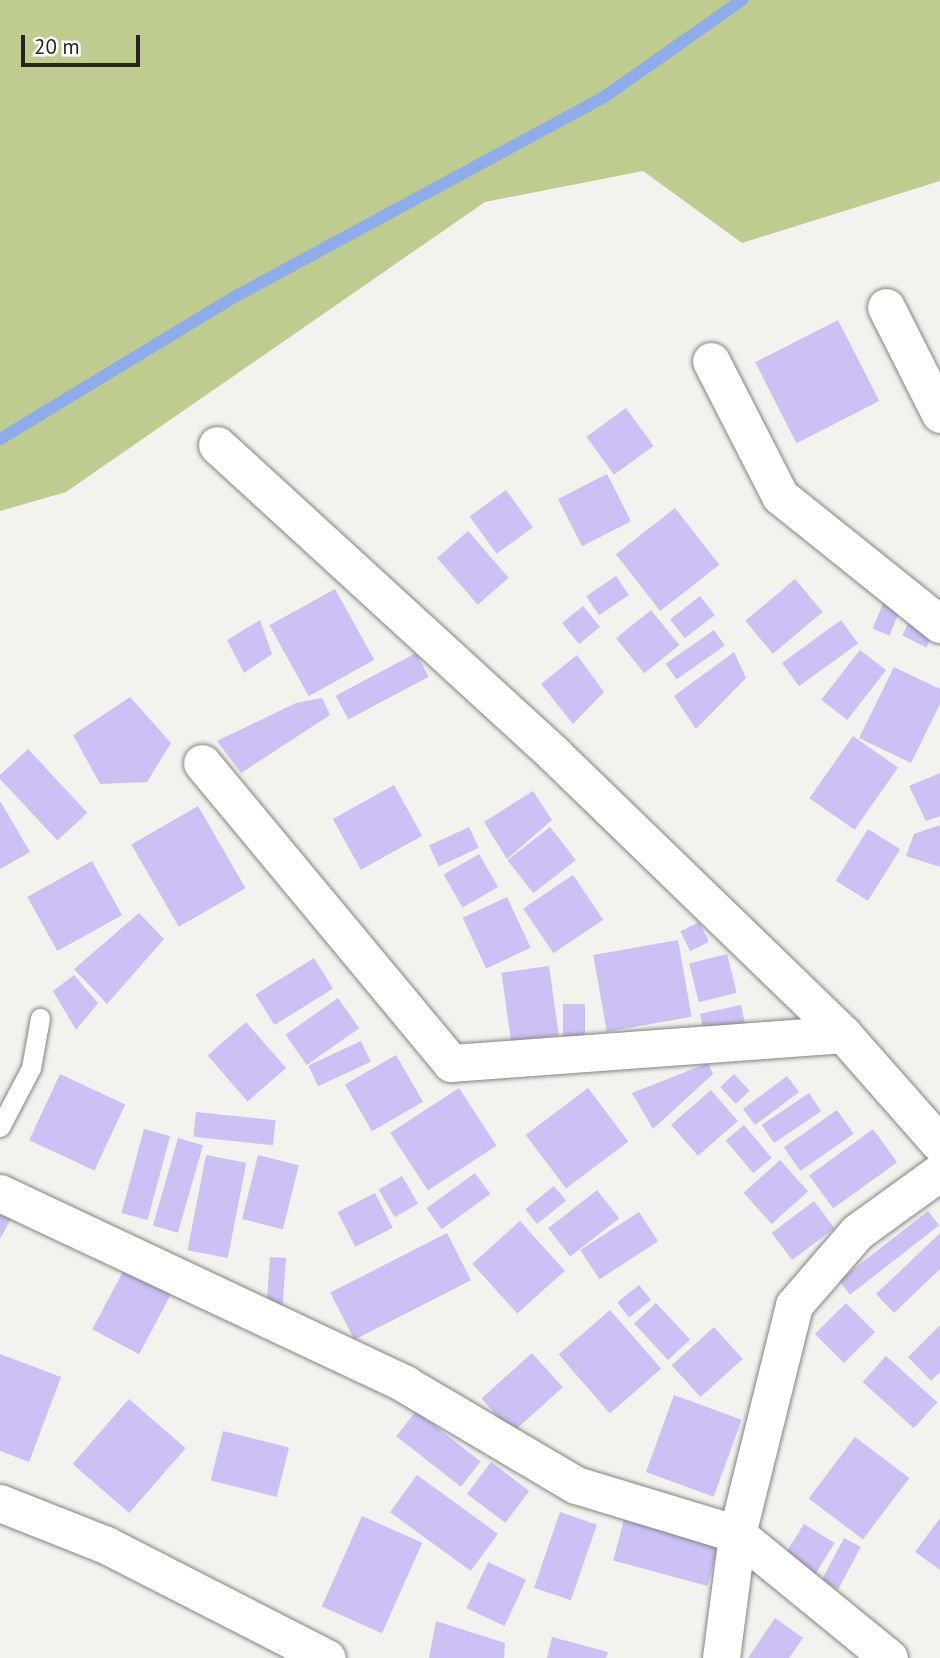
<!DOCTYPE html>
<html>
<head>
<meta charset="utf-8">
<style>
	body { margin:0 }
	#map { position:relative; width:940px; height:1658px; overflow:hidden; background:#f3f2ee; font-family:"PT Sans",sans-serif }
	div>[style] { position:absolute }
	.green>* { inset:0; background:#becc90 }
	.stream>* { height:12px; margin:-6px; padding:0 6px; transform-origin:6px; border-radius:6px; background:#8eace9 }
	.building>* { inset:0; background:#ccc0f5; transform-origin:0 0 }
	.roads { filter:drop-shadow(0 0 2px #848380) drop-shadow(0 0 2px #848380) }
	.lane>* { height:19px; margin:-9.5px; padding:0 9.5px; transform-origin:9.5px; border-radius:9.5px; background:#fff }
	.street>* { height:37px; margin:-18.5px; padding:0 18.5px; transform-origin:18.5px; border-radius:18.5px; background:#fff }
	span { translate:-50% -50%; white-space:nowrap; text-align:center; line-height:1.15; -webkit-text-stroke:6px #fff; paint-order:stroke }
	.scale { position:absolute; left:21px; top:35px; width:119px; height:32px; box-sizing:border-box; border:4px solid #252423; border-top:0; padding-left:9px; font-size:21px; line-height:24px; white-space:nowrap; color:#252423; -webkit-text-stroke:5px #fff; paint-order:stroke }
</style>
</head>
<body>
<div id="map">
	<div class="green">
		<i style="clip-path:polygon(0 0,940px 0,940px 181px,742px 243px,643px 171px,485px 202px,66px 492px,0 511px)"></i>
	</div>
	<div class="stream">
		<i style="left:0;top:439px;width:278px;rotate:-31.2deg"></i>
		<i style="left:238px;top:295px;width:416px;rotate:-28.4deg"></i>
		<i style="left:604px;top:97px;width:169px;rotate:-35.1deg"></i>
	</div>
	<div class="building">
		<i style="left:838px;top:320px;width:91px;height:93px;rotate:63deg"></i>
		<i style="left:626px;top:408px;width:47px;height:49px;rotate:54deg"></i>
		<i style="left:607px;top:474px;width:53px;height:55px;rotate:63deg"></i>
		<i style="left:506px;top:490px;width:46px;height:45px;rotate:54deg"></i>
		<i style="left:675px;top:508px;width:72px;height:75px;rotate:52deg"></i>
		<i style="left:468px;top:531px;width:62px;height:41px;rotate:49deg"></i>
		<i style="left:616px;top:576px;width:23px;height:36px;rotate:56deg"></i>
		<i style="left:795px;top:579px;width:43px;height:65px;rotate:50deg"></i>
		<i style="left:335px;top:589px;width:81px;height:75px;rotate:61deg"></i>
		<i style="left:700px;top:596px;width:24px;height:38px;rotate:52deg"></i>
		<i style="left:884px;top:601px;width:18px;height:30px;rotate:22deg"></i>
		<i style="left:583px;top:606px;width:27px;height:27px;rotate:51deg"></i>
		<i style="left:651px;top:610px;width:45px;height:45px;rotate:51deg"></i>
		<i style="left:914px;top:612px;width:27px;height:26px;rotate:27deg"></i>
		<i style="clip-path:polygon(260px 620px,272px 654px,244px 673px,227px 640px)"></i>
		<i style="left:841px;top:620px;width:29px;height:73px;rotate:54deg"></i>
		<i style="left:714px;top:630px;width:19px;height:59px;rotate:55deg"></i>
		<i style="left:860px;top:650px;width:33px;height:63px;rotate:38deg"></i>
		<i style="clip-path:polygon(734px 652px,746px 678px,696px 729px,674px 696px)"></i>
		<i style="left:416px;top:653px;width:27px;height:91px;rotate:62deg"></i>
		<i style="clip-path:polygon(577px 655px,604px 692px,573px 724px,541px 684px)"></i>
		<i style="clip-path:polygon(894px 667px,940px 689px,940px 704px,911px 763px,859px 738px)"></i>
		<i style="clip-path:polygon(130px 697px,171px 743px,147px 782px,100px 784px,73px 735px)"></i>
		<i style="clip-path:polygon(322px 698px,330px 715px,241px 773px,217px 741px,296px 703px)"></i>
		<i style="left:853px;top:736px;width:55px;height:76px;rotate:35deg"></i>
		<i style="left:28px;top:749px;width:87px;height:41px;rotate:47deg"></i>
		<i style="clip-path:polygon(940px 773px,940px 816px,926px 821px,909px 786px)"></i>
		<i style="left:394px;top:785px;width:58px;height:70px;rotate:61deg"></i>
		<i style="clip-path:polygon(533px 791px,552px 820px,507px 859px,484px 822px)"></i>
		<i style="clip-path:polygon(0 801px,30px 852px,0 869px)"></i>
		<i style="left:198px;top:806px;width:95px;height:77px;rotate:60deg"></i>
		<i style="clip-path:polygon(940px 825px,940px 867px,906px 856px,914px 834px)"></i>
		<i style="left:469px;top:827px;width:23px;height:44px;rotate:65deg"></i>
		<i style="left:550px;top:827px;width:42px;height:54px;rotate:52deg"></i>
		<i style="left:868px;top:829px;width:38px;height:61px;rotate:32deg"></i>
		<i style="left:479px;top:854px;width:38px;height:41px;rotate:60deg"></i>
		<i style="left:92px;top:861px;width:62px;height:74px;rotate:61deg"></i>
		<i style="left:573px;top:875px;width:54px;height:60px;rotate:56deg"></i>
		<i style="left:507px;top:897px;width:56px;height:49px;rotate:65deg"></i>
		<i style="clip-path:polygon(139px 913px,164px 939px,107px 1004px,74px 969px)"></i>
		<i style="left:699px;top:922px;width:22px;height:21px;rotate:63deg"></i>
		<i style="left:678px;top:940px;width:78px;height:86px;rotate:80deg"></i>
		<i style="left:727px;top:954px;width:40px;height:39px;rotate:76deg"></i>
		<i style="left:314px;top:958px;width:36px;height:69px;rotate:58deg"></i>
		<i style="left:549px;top:966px;width:70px;height:48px;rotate:82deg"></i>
		<i style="clip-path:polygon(74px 975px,98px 1003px,76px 1030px,53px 991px)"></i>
		<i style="left:338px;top:998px;width:37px;height:64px;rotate:55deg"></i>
		<i style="left:563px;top:1004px;width:22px;height:43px"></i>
		<i style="left:741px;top:1005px;width:19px;height:42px;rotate:78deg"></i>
		<i style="left:246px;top:1022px;width:61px;height:51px;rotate:49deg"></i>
		<i style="left:361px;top:1041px;width:23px;height:58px;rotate:65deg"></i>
		<i style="left:396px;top:1055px;width:54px;height:59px;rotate:60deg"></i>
		<i style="clip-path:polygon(708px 1063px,713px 1074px,653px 1129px,632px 1093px)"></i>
		<i style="left:60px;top:1074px;width:72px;height:73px;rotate:25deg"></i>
		<i style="left:734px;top:1074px;width:23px;height:19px;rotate:47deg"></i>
		<i style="left:787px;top:1076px;width:20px;height:55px;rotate:53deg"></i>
		<i style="left:459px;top:1088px;width:69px;height:82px;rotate:57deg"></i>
		<i style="left:588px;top:1088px;width:67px;height:78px;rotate:53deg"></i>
		<i style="left:711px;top:1090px;width:41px;height:53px;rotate:49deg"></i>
		<i style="left:809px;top:1093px;width:22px;height:57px;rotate:56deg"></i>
		<i style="left:837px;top:1110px;width:29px;height:65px;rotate:55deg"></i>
		<i style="left:196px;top:1112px;width:80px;height:25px;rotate:6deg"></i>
		<i style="left:744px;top:1125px;width:43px;height:24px;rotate:50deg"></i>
		<i style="left:144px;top:1129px;width:27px;height:87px;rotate:15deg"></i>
		<i style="left:873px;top:1129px;width:41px;height:79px;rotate:54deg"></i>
		<i style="left:178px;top:1138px;width:26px;height:91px;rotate:16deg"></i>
		<i style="left:206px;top:1155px;width:41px;height:97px;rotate:11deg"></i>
		<i style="left:258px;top:1155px;width:42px;height:66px;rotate:14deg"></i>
		<i style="left:780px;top:1160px;width:42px;height:49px;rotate:48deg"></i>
		<i style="left:475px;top:1173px;width:26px;height:60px;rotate:54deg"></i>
		<i style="left:402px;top:1176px;width:32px;height:27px;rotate:60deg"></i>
		<i style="left:554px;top:1186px;width:19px;height:37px;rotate:51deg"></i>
		<i style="left:597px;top:1190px;width:36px;height:62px;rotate:52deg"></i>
		<i style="left:375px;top:1193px;width:39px;height:42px;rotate:63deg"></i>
		<i style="left:814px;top:1201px;width:34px;height:53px;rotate:53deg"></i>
		<i style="clip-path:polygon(0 1208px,13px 1215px,0 1239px)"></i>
		<i style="left:928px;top:1211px;width:18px;height:113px;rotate:52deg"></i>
		<i style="left:639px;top:1212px;width:35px;height:70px;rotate:57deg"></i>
		<i style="left:520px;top:1221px;width:67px;height:64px;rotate:48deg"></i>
		<i style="left:447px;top:1233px;width:53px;height:131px;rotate:63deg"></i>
		<i style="clip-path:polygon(940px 1233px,940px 1269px,894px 1313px,876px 1294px)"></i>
		<i style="left:270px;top:1257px;width:16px;height:51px;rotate:4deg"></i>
		<i style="left:127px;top:1264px;width:53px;height:74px;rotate:28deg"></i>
		<i style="left:639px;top:1285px;width:19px;height:28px;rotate:51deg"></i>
		<i style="left:656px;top:1303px;width:50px;height:30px;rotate:47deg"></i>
		<i style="left:846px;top:1303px;width:41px;height:44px;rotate:45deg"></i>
		<i style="left:610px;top:1310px;width:78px;height:68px;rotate:49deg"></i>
		<i style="clip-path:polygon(940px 1325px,940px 1372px,931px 1381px,908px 1357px)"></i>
		<i style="left:714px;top:1327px;width:43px;height:57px;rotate:48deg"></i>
		<i style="left:532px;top:1353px;width:46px;height:68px;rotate:48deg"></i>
		<i style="clip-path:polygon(0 1354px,61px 1377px,29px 1462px,0 1451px)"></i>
		<i style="left:886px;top:1356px;width:69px;height:35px;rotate:42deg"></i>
		<i style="left:674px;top:1395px;width:72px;height:82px;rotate:20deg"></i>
		<i style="left:129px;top:1399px;width:75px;height:86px;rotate:41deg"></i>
		<i style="left:416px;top:1411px;width:82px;height:32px;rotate:38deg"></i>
		<i style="left:223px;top:1431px;width:68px;height:51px;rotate:14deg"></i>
		<i style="left:855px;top:1437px;width:68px;height:77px;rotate:37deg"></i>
		<i style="left:491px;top:1462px;width:48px;height:40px;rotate:37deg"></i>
		<i style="left:417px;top:1475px;width:100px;height:46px;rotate:36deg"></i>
		<i style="left:560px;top:1512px;width:39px;height:80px;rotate:19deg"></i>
		<i style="left:362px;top:1516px;width:66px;height:99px;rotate:24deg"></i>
		<i style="clip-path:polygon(940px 1518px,940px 1570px,915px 1552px)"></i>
		<i style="left:624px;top:1520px;width:98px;height:42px;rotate:15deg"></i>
		<i style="left:804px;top:1524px;width:36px;height:39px;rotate:32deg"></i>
		<i style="left:844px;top:1538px;width:19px;height:48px;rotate:28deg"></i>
		<i style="left:488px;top:1562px;width:42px;height:51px;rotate:25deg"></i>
		<i style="clip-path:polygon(775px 1618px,803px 1638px,789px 1658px,748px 1658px)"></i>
		<i style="clip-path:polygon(436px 1621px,505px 1643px,504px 1658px,429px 1658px)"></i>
		<i style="clip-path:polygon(552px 1637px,608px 1652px,606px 1658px,547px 1658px)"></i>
	</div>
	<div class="roads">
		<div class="lane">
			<i style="left:0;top:1127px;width:67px;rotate:-62.3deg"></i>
			<i style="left:31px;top:1068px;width:51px;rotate:-79.8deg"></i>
		</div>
		<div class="street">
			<i style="left:886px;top:307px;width:120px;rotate:63.2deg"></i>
			<i style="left:711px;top:361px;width:152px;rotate:62.9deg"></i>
			<i style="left:780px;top:496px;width:205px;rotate:38.7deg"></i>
			<i style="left:217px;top:445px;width:457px;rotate:42.5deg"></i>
			<i style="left:554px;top:754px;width:402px;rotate:44.1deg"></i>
			<i style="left:843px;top:1034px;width:147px;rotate:48.6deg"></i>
			<i style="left:202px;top:763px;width:390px;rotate:50.3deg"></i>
			<i style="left:451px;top:1063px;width:393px;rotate:-4.2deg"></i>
			<i style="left:0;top:1193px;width:448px;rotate:25.2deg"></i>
			<i style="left:405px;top:1384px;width:199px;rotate:30.6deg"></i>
			<i style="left:576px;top:1485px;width:168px;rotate:16.9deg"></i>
			<i style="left:737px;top:1534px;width:196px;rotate:39.2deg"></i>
			<i style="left:0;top:1503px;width:114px;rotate:21.6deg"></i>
			<i style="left:106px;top:1545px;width:248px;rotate:27.1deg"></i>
			<i style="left:721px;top:1658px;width:125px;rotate:-82.6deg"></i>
			<i style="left:737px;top:1534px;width:236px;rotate:-76deg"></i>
			<i style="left:794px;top:1305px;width:96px;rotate:-49.2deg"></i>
			<i style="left:857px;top:1232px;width:102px;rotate:-35.9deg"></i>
		</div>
	</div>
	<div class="scale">20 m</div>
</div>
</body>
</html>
